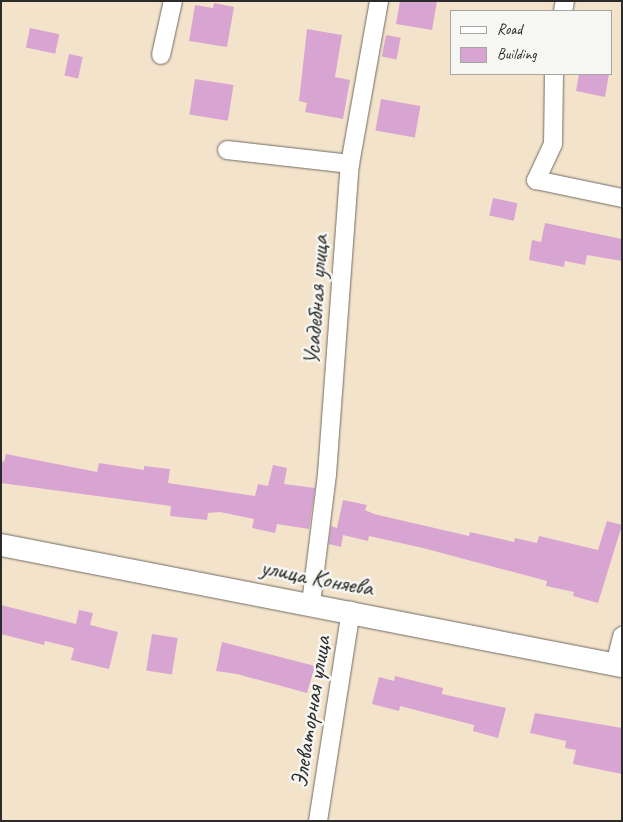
<!DOCTYPE html>
<html>
<head>
<meta charset="utf-8">
<style>
	body { margin:0 }
	#map { position:relative; width:623px; height:822px; overflow:hidden; background:#f3e3cb; font-family:Caveat,sans-serif }
	div>[style] { position:absolute }
	.building>* { inset:0; background:#d8a5d2; transform-origin:0 0 }
	.roads { filter:drop-shadow(0 0 1px #716b63) drop-shadow(0 0 1px #716b63) }
	.minor>* { height:18px; margin:-9px; padding:0 9px; transform-origin:9px; border-radius:9px; background:#fff }
	.tertiary>* { height:22px; margin:-11px; padding:0 11px; transform-origin:11px; border-radius:11px; background:#fff }
	span { translate:-50% -50%; white-space:nowrap; text-align:center; line-height:1.15; -webkit-text-stroke:5px #f6f6f2; paint-order:stroke }
	.street-label { font-size:24px; color:#2b2b2b }
	.frame { position:absolute; inset:0; border:2px solid #2b2b2b; pointer-events:none }
	.legend { position:absolute; left:450px; top:10px; width:162px; height:65px; box-sizing:border-box; background:#f6f6f2; border:1px solid #a5a5a2; margin:0; padding:6px 9px; list-style:none; font-size:15px; color:#2b2b2b }
	.legend li { display:flex; align-items:center; gap:10px; height:25px }
	.legend b { width:25px; border:1px solid #a5a5a2 }
</style>
</head>
<body>
<div id="map">
	<div class="building">
		<i style="clip-path:polygon(400px 1px,437px 1px,432px 30px,396px 24px)"></i>
		<i style="clip-path:polygon(214px 3px,234px 7px,227px 47px,189px 41px,195px 5px,213px 8px)"></i>
		<i style="left:30px;top:28px;width:30px;height:20px;rotate:12deg"></i>
		<i style="clip-path:polygon(307px 29px,342px 35px,335px 77px,350px 80px,343px 119px,305px 112px,307px 103px,299px 101px)"></i>
		<i style="left:386px;top:35px;width:15px;height:22px;rotate:11deg"></i>
		<i style="left:69px;top:54px;width:14px;height:22px;rotate:12deg"></i>
		<i style="clip-path:polygon(579px 74px,609px 74px,605px 97px,576px 91px)"></i>
		<i style="left:195px;top:79px;width:39px;height:36px;rotate:9deg"></i>
		<i style="left:381px;top:99px;width:40px;height:32px;rotate:10deg"></i>
		<i style="left:493px;top:198px;width:25px;height:18px;rotate:12deg"></i>
		<i style="clip-path:polygon(545px 223px,622px 239px,622px 261px,587px 255px,585px 265px,565px 261px,564px 267px,529px 260px,532px 240px,541px 242px)"></i>
		<i style="clip-path:polygon(6px 454px,97px 472px,99px 463px,144px 470px,144px 466px,170px 469px,168px 483px,255px 496px,258px 484px,268px 486px,273px 465px,287px 468px,284px 484px,315px 488px,309px 529px,277px 524px,275px 533px,252px 528px,254px 519px,220px 512px,208px 513px,207px 520px,170px 516px,171px 506px,1px 483px,1px 461px,4px 462px)"></i>
		<i style="clip-path:polygon(343px 500px,367px 505px,365px 510px,374px 514px,469px 536px,470px 532px,514px 542px,515px 538px,537px 543px,539px 536px,598px 550px,607px 521px,622px 525px,598px 603px,573px 596px,574px 592px,546px 586px,547px 581px,423px 548px,369px 536px,368px 541px,343px 535px,341px 547px,329px 544px,331px 526px,337px 528px)"></i>
		<i style="clip-path:polygon(1px 605px,76px 624px,79px 610px,93px 613px,90px 625px,118px 632px,109px 669px,71px 660px,74px 648px,45px 641px,44px 645px,1px 634px)"></i>
		<i style="left:152px;top:634px;width:26px;height:37px;rotate:9deg"></i>
		<i style="clip-path:polygon(222px 642px,315px 666px,307px 693px,237px 674px,216px 671px)"></i>
		<i style="clip-path:polygon(395px 676px,443px 688px,442px 694px,506px 708px,498px 738px,473px 731px,474px 725px,400px 706px,399px 711px,372px 704px,379px 677px,394px 681px)"></i>
		<i style="clip-path:polygon(535px 713px,622px 728px,622px 774px,573px 764px,576px 750px,565px 748px,566px 741px,530px 733px)"></i>
	</div>
	<div class="roads">
		<div class="minor">
			<i style="left:563px;top:11px;width:10px;rotate:-79deg"></i>
			<i style="left:161px;top:55px;width:55px;rotate:-77.5deg"></i>
			<i style="left:554px;top:74px;width:70px;rotate:90.8deg"></i>
			<i style="left:553px;top:144px;width:40px;rotate:115deg"></i>
			<i style="left:536px;top:180px;width:88px;rotate:11.8deg"></i>
			<i style="left:227px;top:150px;width:124px;rotate:6.5deg"></i>
			<i style="left:311px;top:603px;width:130px;rotate:-82.9deg"></i>
			<i style="left:327px;top:474px;width:311px;rotate:-85.8deg"></i>
			<i style="left:350px;top:164px;width:166px;rotate:-79.9deg"></i>
			<i style="left:615px;top:665px;width:30px;rotate:-76deg"></i>
			<i style="left:318px;top:821px;width:213px;rotate:-81.1deg"></i>
		</div>
		<div class="tertiary">
			<i style="left:1px;top:545px;width:633px;rotate:11.03deg"></i>
		</div>
	</div>
	<div class="street-label">
		<span style="left:316px;top:300px;rotate:-86deg">Усадебная улица</span>
		<span style="left:317px;top:578px;rotate:11deg">улица Коняева</span>
		<span style="left:311px;top:712px;rotate:-81deg">Элеваторная улица</span>
	</div>
	<div class="frame"></div>
	<ul class="legend">
	<li><b style="height:6px;background:#fff"></b>Road</li>
	<li><b style="height:14px;background:#d8a5d2"></b>Building</li>
	</ul>
</div>
</body>
</html>
